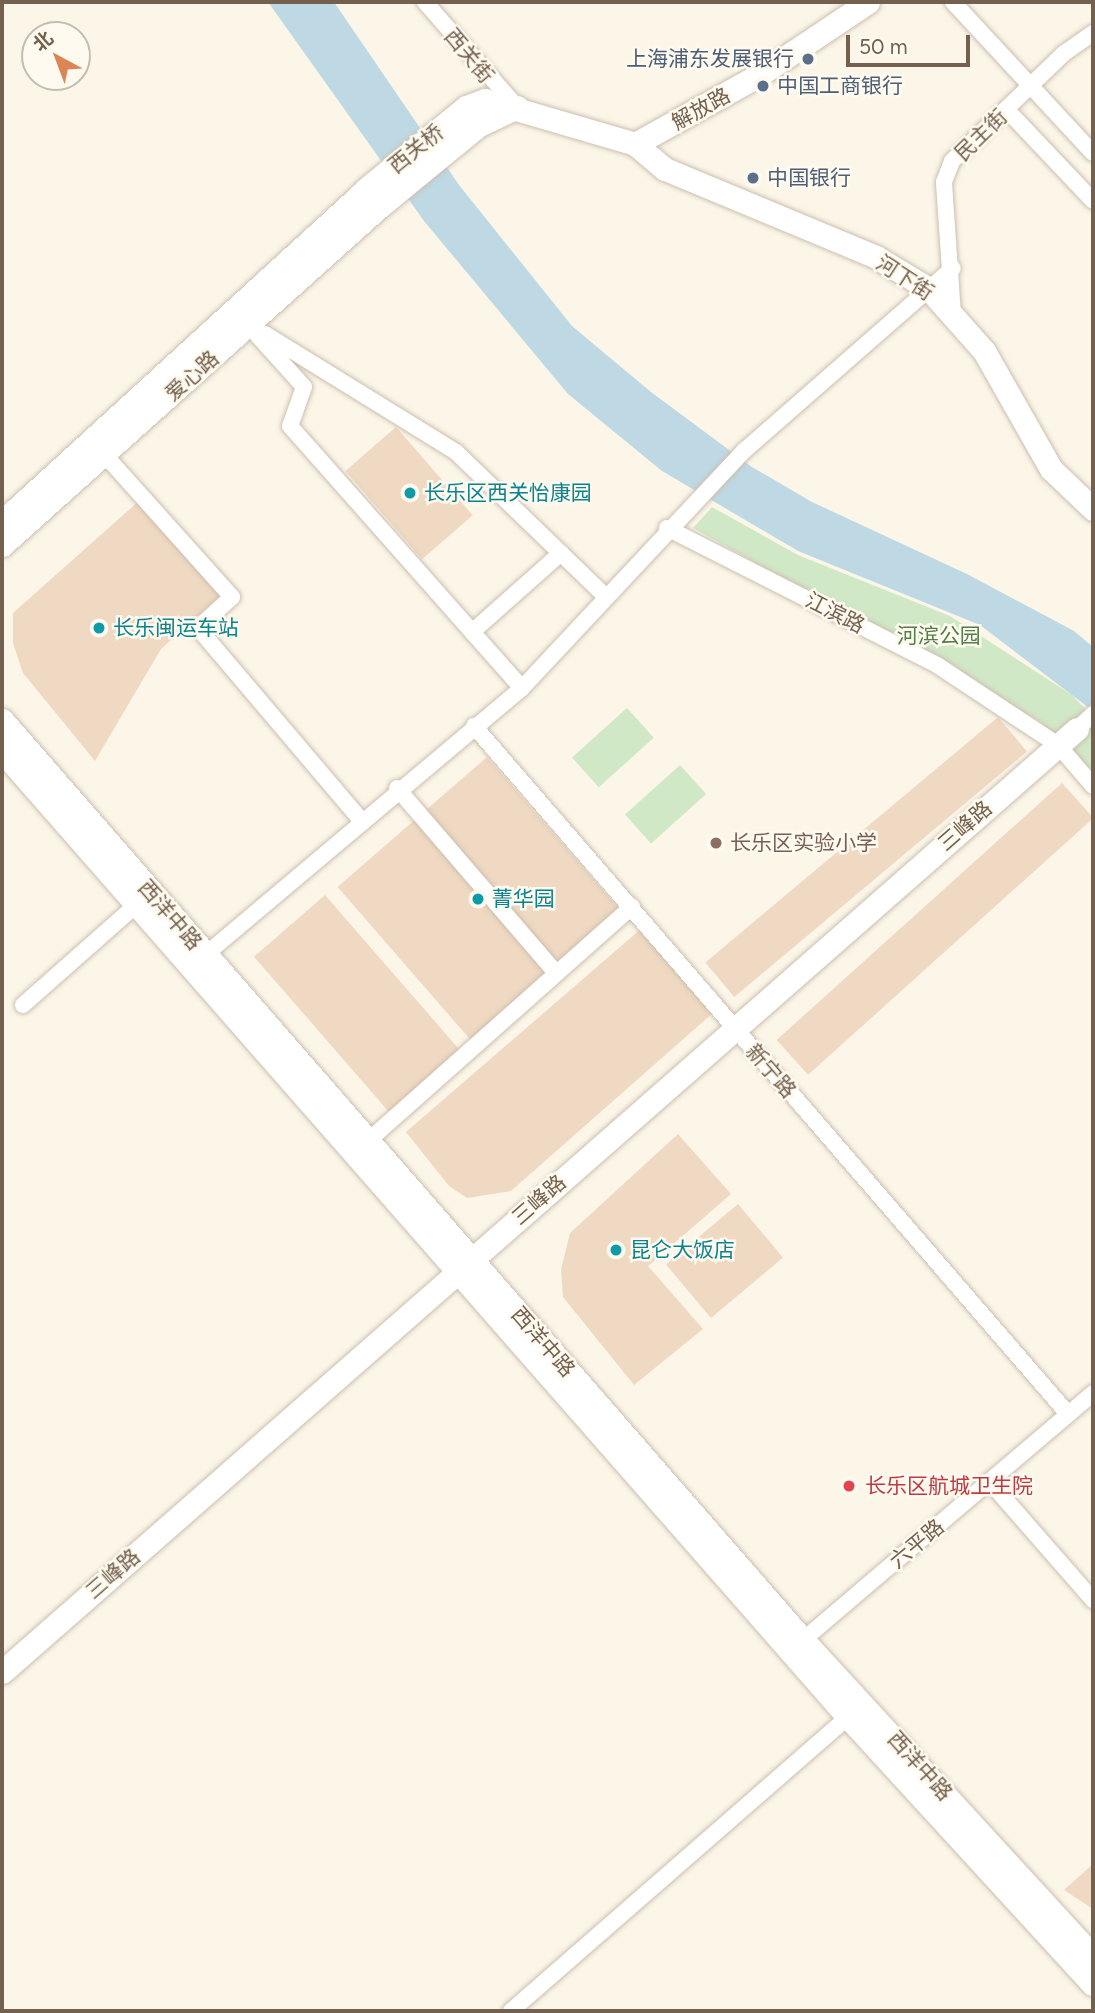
<!DOCTYPE html>
<html>
<head>
<meta charset="utf-8">
<style>
	body { margin:0 }
	#map { position:relative; width:1095px; height:2013px; overflow:hidden; background:#fbf6e8; font-family:Figtree,"Noto Sans SC",sans-serif }
	div>[style] { position:absolute }
	.green>* { inset:0; background:#d1e8c7; transform-origin:0 0 }
	.water>* { inset:0; background:#bed9e4 }
	.building>* { inset:0; background:#efd9c2; transform-origin:0 0 }
	.roads { filter:drop-shadow(0 0 2px #ccbfaf) drop-shadow(0 0 2px #ccbfaf) }
	.street>* { height:16px; margin:-8px; padding:0 8px; transform-origin:8px; border-radius:8px; background:#fff }
	.secondary>* { height:23px; margin:-11.5px; padding:0 11.5px; transform-origin:11.5px; border-radius:11.5px; background:#fff }
	.dots>* { width:19px; height:19px; translate:-50% -50%; box-sizing:border-box; border:4px solid #fefaef; border-radius:50% }
	span { translate:-50% -50%; white-space:nowrap; text-align:center; line-height:1.15; -webkit-text-stroke:5px #fefaef; paint-order:stroke }
	.street-label { font-size:21px; color:#74604e }
	.service-label { font-size:21px; color:#4e5e75 }
	.right { translate:-100% -50%; text-align:right }
	.left { translate:0 -50%; text-align:left }
	.culture-label { font-size:21px; color:#0d838f }
	.park-label { font-size:21px; color:#537e49 }
	.education-label { font-size:21px; color:#785e54 }
	.health-label { font-size:21px; color:#be3a42 }
	.frame { position:absolute; inset:0; border:4px solid #74604e; pointer-events:none }
	.north { position:absolute; left:21px; top:21px; width:70px; height:70px; box-sizing:border-box; background:#fefaef; border:2px solid #c7bcaf; border-radius:50%; rotate:319deg; font-size:19px; font-weight:700; line-height:28px; text-align:center; color:#74604e }
	.north::after { content:''; display:block; margin:auto; width:24px; height:32px; background:#dc8557; clip-path:polygon(50% 0,100% 100%,50% 72%,0 100%) }
	.scale { position:absolute; left:846px; top:35px; width:124px; height:32px; box-sizing:border-box; border:4px solid #74604e; border-top:0; padding-left:9px; font-size:21px; line-height:24px; white-space:nowrap; color:#74604e; -webkit-text-stroke:5px #fefaef; paint-order:stroke }
</style>
</head>
<body>
<div id="map">
	<div class="green">
		<i style="clip-path:polygon(712px 507px,798px 555px,950px 616px,1072px 695px,1093px 717px,1093px 771px,1039px 721px,693px 528px)"></i>
		<i style="left:627px;top:708px;width:40px;height:74px;rotate:48deg"></i>
		<i style="left:680px;top:765px;width:39px;height:74px;rotate:48deg"></i>
	</div>
	<div class="water">
		<i style="clip-path:polygon(268px 2px,334px 2px,459px 185px,572px 326px,651px 392px,752px 467px,812px 502px,967px 574px,1074px 631px,1093px 647px,1093px 711px,980px 625px,798px 551px,662px 471px,568px 394px,424px 221px)"></i>
	</div>
	<div class="building">
		<i style="left:396px;top:427px;width:117px;height:67px;rotate:49deg"></i>
		<i style="clip-path:polygon(140px 500px,222px 594px,161px 649px,95px 761px,23px 673px,13px 643px,13px 613px)"></i>
		<i style="left:998px;top:717px;width:45px;height:382px;rotate:50deg"></i>
		<i style="left:487px;top:757px;width:204px;height:198px;rotate:49deg"></i>
		<i style="left:1062px;top:783px;width:47px;height:384px;rotate:48deg"></i>
		<i style="left:325px;top:895px;width:208px;height:94px;rotate:49deg"></i>
		<i style="clip-path:polygon(642px 928px,714px 1012px,511px 1191px,467px 1198px,449px 1186px,406px 1132px)"></i>
		<i style="clip-path:polygon(678px 1134px,731px 1194px,648px 1266px,703px 1329px,634px 1385px,563px 1297px,561px 1269px,570px 1233px)"></i>
		<i style="left:738px;top:1204px;width:70px;height:94px;rotate:50deg"></i>
		<i style="clip-path:polygon(1093px 1864px,1093px 1909px,1064px 1890px)"></i>
	</div>
	<div class="roads">
		<div class="street">
			<i style="left:425px;top:2px;width:140px;rotate:48.8deg"></i>
			<i style="left:953px;top:2px;width:206px;rotate:47.2deg"></i>
			<i style="left:1007px;top:110px;width:125px;rotate:46.6deg"></i>
			<i style="left:953px;top:315px;width:133px;rotate:-93.9deg"></i>
			<i style="left:944px;top:182px;width:22px;rotate:-69deg"></i>
			<i style="left:952px;top:161px;width:154px;rotate:-43.9deg"></i>
			<i style="left:1063px;top:54px;width:37px;rotate:-35deg"></i>
			<i style="left:241px;top:317px;width:94px;rotate:48deg"></i>
			<i style="left:304px;top:387px;width:41px;rotate:109.7deg"></i>
			<i style="left:290px;top:426px;width:350px;rotate:48.5deg"></i>
			<i style="left:265px;top:334px;width:225px;rotate:31.7deg"></i>
			<i style="left:456px;top:452px;width:207px;rotate:44deg"></i>
			<i style="left:104px;top:454px;width:192px;rotate:48.2deg"></i>
			<i style="left:232px;top:597px;width:46px;rotate:137.6deg"></i>
			<i style="left:198px;top:628px;width:252px;rotate:49.7deg"></i>
			<i style="left:667px;top:528px;width:303px;rotate:26.9deg"></i>
			<i style="left:937px;top:665px;width:145px;rotate:33.5deg"></i>
			<i style="left:1058px;top:745px;width:54px;rotate:49.5deg"></i>
			<i style="left:472px;top:632px;width:119px;rotate:-41.6deg"></i>
			<i style="left:474px;top:726px;width:909px;rotate:49.19deg"></i>
			<i style="left:1077px;top:729px;width:22px;rotate:-43deg"></i>
			<i style="left:397px;top:788px;width:244px;rotate:49.3deg"></i>
			<i style="left:205px;top:955px;width:414px;rotate:-40.1deg"></i>
			<i style="left:522px;top:688px;width:326px;rotate:-46.9deg"></i>
			<i style="left:745px;top:450px;width:276px;rotate:-41.2deg"></i>
			<i style="left:23px;top:1005px;width:160px;rotate:-41.5deg"></i>
			<i style="left:368px;top:1141px;width:353px;rotate:-41.6deg"></i>
			<i style="left:990px;top:1482px;width:157px;rotate:48.9deg"></i>
			<i style="left:803px;top:1640px;width:381px;rotate:-40.4deg"></i>
			<i style="left:511px;top:2011px;width:447px;rotate:-41.1deg"></i>
		</div>
		<div class="secondary">
			<i style="left:635px;top:144px;width:39px;rotate:40deg"></i>
			<i style="left:665px;top:169px;width:229px;rotate:22.6deg"></i>
			<i style="left:876px;top:257px;width:62px;rotate:31.1deg"></i>
			<i style="left:929px;top:289px;width:83px;rotate:48.4deg"></i>
			<i style="left:984px;top:351px;width:136px;rotate:60.4deg"></i>
			<i style="left:1051px;top:469px;width:58px;rotate:43.6deg"></i>
			<i style="left:2px;top:522px;width:492px;rotate:-42.4deg"></i>
			<i style="left:365px;top:190px;width:131px;rotate:-39.4deg"></i>
			<i style="left:466px;top:107px;width:20px;rotate:-20deg"></i>
			<i style="left:485px;top:100px;width:156px;rotate:16.3deg"></i>
			<i style="left:635px;top:144px;width:142px;rotate:-29.1deg"></i>
			<i style="left:759px;top:75px;width:131px;rotate:-33.8deg"></i>
			<i style="left:2px;top:545px;width:508px;rotate:-41.89deg"></i>
			<i style="left:380px;top:206px;width:128px;rotate:-39.3deg"></i>
			<i style="left:479px;top:125px;width:42px;rotate:-25.3deg"></i>
			<i style="left:2px;top:720px;width:1220px;rotate:48.96deg"></i>
			<i style="left:803px;top:1640px;width:429px;rotate:47.5deg"></i>
			<i style="left:2px;top:751px;width:1284px;rotate:48.79deg"></i>
			<i style="left:848px;top:1717px;width:362px;rotate:47.5deg"></i>
			<i style="left:2px;top:1672px;width:1430px;rotate:-41.26deg"></i>
		</div>
	</div>
	<div class="dots">
		<i style="left:808px;top:59px;background:#5c6f8a"></i>
		<i style="left:763px;top:86px;background:#5c6f8a"></i>
		<i style="left:753px;top:178px;background:#5c6f8a"></i>
		<i style="left:410px;top:493px;background:#0f9aa8"></i>
		<i style="left:99px;top:628px;background:#0f9aa8"></i>
		<i style="left:716px;top:843px;background:#8d6e63"></i>
		<i style="left:478px;top:899px;background:#0f9aa8"></i>
		<i style="left:616px;top:1250px;background:#0f9aa8"></i>
		<i style="left:849px;top:1486px;background:#e0444e"></i>
	</div>
	<div class="street-label">
		<span style="left:469px;top:56px;rotate:50deg">西关街</span>
		<span style="left:701px;top:109px;rotate:-29deg">解放路</span>
		<span style="left:981px;top:135px;rotate:-44deg">民主街</span>
		<span style="left:416px;top:149px;rotate:-39deg">西关桥</span>
		<span style="left:905px;top:278px;rotate:33deg">河下街</span>
		<span style="left:192px;top:376px;rotate:-42deg">爱心路</span>
		<span style="left:835px;top:613px;rotate:27deg">江滨路</span>
		<span style="left:965px;top:826px;rotate:-41deg">三峰路</span>
		<span style="left:170px;top:915px;rotate:49deg">西洋中路</span>
		<span style="left:771px;top:1071px;rotate:49deg">新宁路</span>
		<span style="left:539px;top:1200px;rotate:-41deg">三峰路</span>
		<span style="left:543px;top:1342px;rotate:49deg">西洋中路</span>
		<span style="left:917px;top:1544px;rotate:-40deg">六平路</span>
		<span style="left:113px;top:1574px;rotate:-41deg">三峰路</span>
		<span style="left:920px;top:1766px;rotate:48deg">西洋中路</span>
	</div>
	<div class="service-label">
		<span class="right" style="left:794px;top:59px">上海浦东发展银行</span>
		<span class="left" style="left:777px;top:86px">中国工商银行</span>
		<span class="left" style="left:767px;top:178px">中国银行</span>
	</div>
	<div class="culture-label">
		<span class="left" style="left:424px;top:493px">长乐区西关怡康园</span>
		<span class="left" style="left:113px;top:628px">长乐闽运车站</span>
		<span class="left" style="left:492px;top:899px">菁华园</span>
		<span class="left" style="left:630px;top:1250px">昆仑大饭店</span>
	</div>
	<div class="park-label">
		<span style="left:939px;top:636px">河滨公园</span>
	</div>
	<div class="education-label">
		<span class="left" style="left:730px;top:843px">长乐区实验小学</span>
	</div>
	<div class="health-label">
		<span class="left" style="left:865px;top:1486px">长乐区航城卫生院</span>
	</div>
	<div class="frame"></div>
	<div class="north">北</div>
	<div class="scale">50 m</div>
</div>
</body>
</html>
